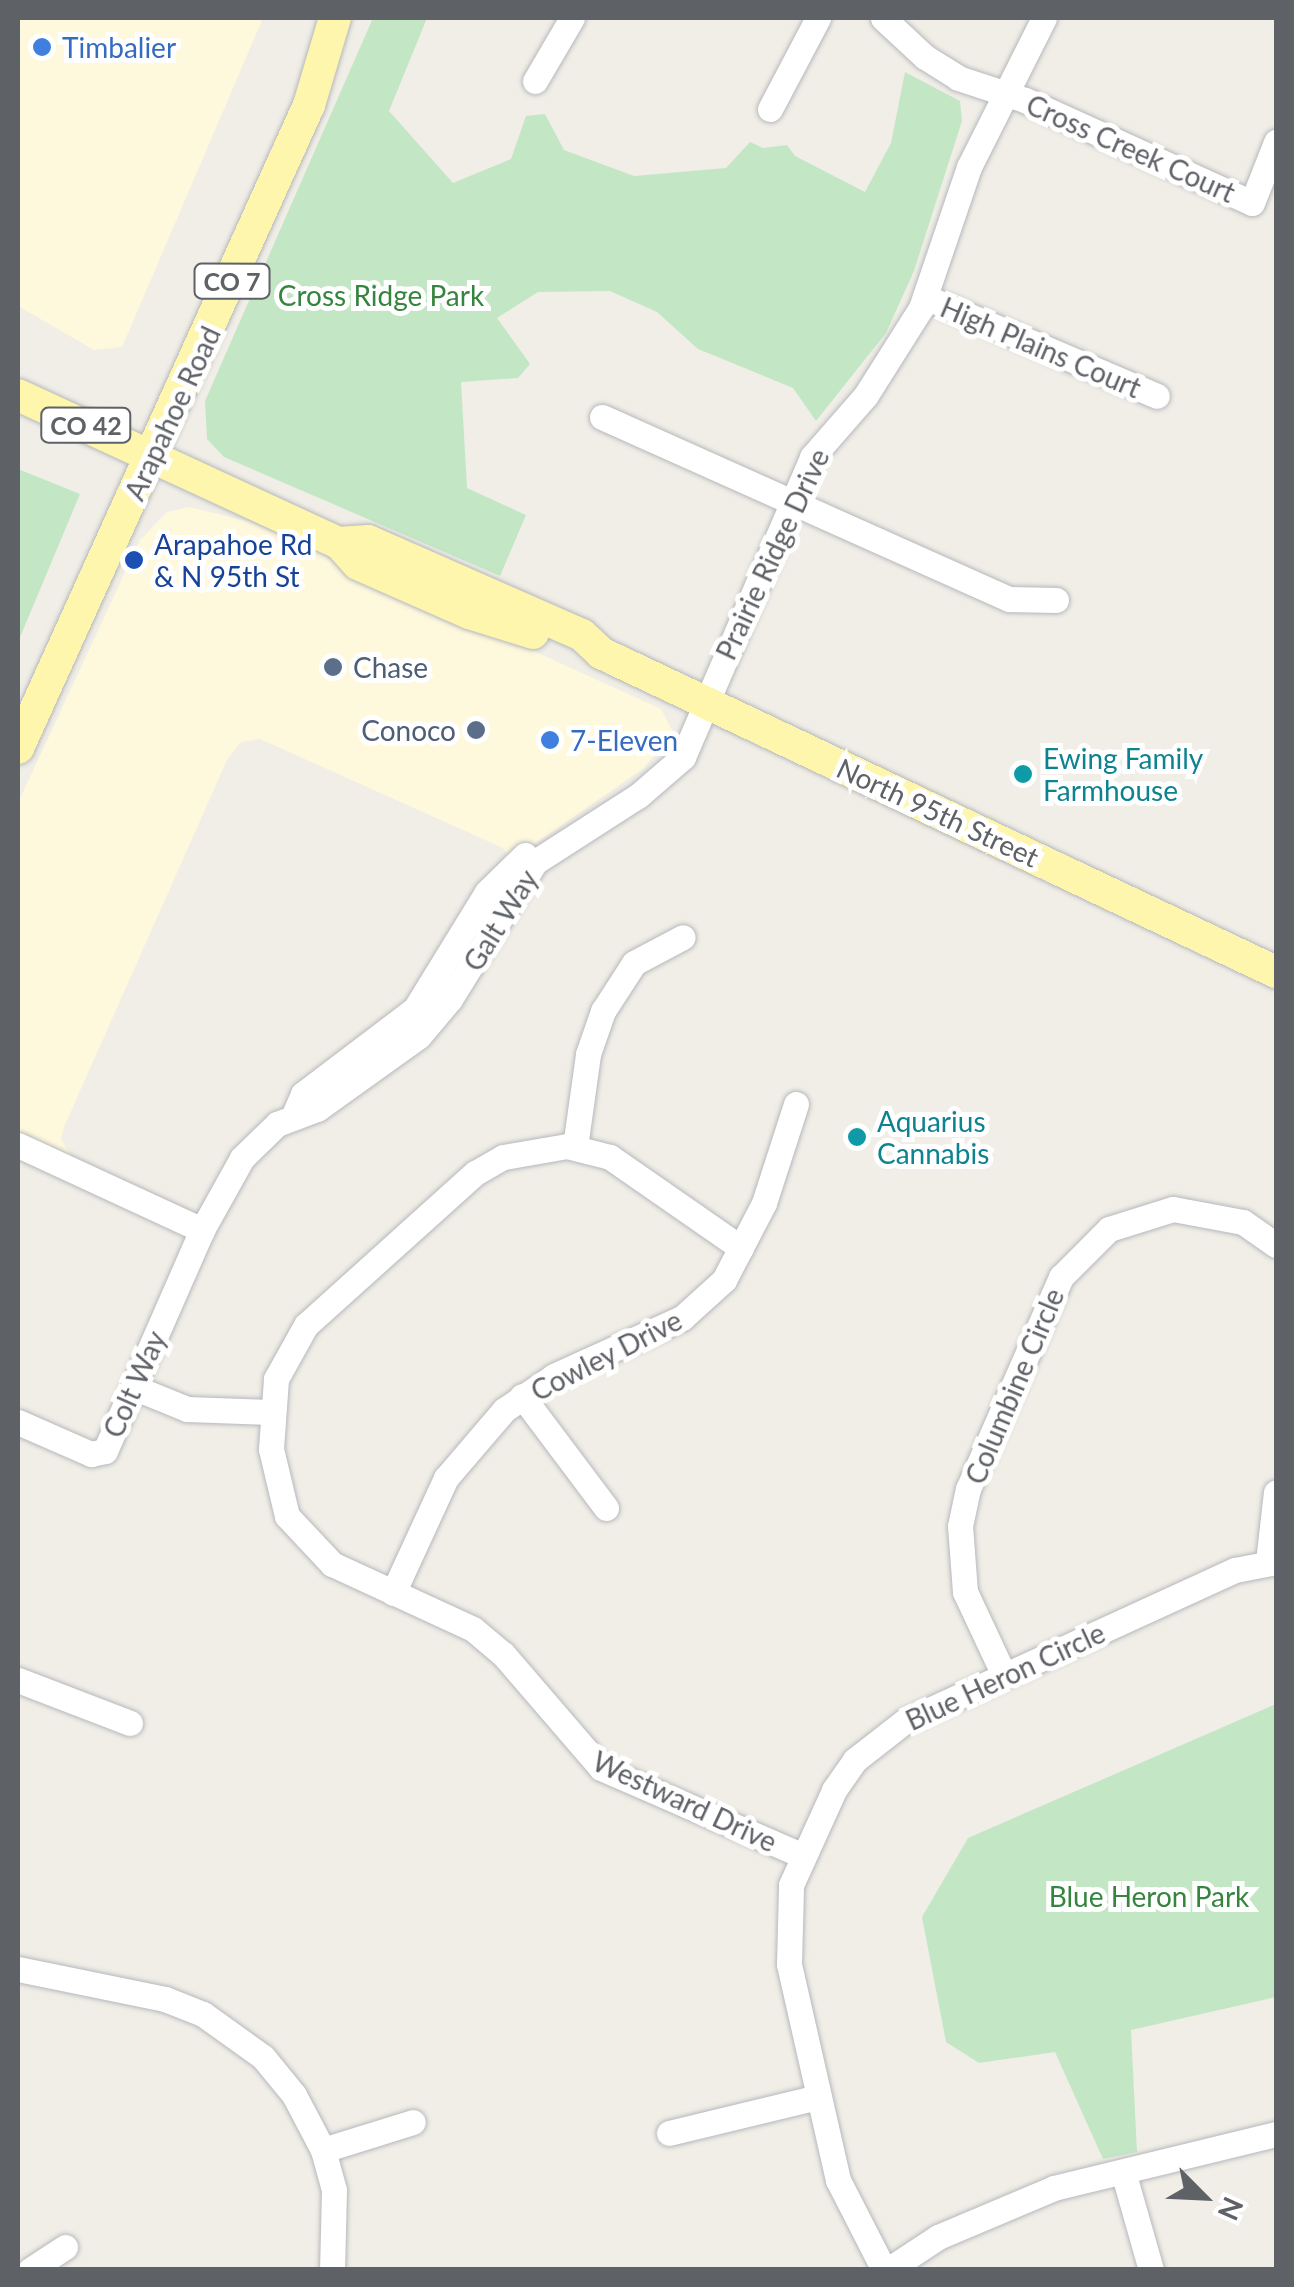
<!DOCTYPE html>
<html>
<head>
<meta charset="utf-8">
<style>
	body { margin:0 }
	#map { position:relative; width:1294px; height:2287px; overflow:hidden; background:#f0eee6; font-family:Lato,sans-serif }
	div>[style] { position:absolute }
	.commercial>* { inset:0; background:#fef8dd }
	.green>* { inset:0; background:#c3e7c5 }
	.roads { filter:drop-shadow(0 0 2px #b6b8bd) drop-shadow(0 0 2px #b6b8bd) }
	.minor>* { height:25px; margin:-12.5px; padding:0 12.5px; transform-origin:12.5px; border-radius:12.5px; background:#fff }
	.major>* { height:32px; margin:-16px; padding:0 16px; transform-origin:16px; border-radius:16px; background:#fef6ad }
	.dots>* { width:28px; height:28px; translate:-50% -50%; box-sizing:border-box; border:5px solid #fff; border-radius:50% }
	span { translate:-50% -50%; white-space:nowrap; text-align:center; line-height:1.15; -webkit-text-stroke:10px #fff; paint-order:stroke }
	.shield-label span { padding:2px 8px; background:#fff; border:2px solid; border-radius:8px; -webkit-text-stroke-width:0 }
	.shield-label { font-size:25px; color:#5e6166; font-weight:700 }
	.shop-label { font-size:28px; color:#366cbe }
	.left { translate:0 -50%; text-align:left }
	.street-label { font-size:28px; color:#5e6166 }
	.park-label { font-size:28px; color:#36853f }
	.transit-label { font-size:28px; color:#164399 }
	.service-label { font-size:28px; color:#4e5e75 }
	.right { translate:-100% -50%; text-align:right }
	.culture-label { font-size:28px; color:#0d838f }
	.frame { position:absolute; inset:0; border:20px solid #5e6166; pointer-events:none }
	.north { position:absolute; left:1154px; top:2147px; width:100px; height:100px; -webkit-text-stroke:8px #fff; paint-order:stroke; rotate:114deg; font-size:28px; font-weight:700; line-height:40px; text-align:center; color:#5e6166 }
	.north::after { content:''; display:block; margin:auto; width:35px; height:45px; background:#5e6166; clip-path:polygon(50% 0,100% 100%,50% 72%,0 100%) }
</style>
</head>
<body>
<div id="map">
	<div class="commercial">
		<i style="clip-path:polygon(18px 18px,263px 18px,122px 347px,94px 350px,18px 306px)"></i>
		<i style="clip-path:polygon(189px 507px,251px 522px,661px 709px,673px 732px,644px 768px,511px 860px,503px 848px,260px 739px,241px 742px,227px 760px,64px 1127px,61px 1139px,72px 1157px,18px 1132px,18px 803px,140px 540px,167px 512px)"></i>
	</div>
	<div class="green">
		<i style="clip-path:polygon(373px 18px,427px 18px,389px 111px,453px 183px,511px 159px,526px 116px,545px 114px,564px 150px,634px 176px,726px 168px,750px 142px,763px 148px,787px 145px,795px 156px,865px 192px,891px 143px,905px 72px,960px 101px,962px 121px,914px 271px,886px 333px,816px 421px,793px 388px,698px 349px,657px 312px,610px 291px,538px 292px,497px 318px,530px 364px,518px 378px,461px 382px,467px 488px,526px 515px,500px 576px,224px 457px,207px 439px,205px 401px)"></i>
		<i style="clip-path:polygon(18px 469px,80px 494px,18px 642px)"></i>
		<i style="clip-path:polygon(1276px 1704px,1276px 1997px,1131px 2030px,1137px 2152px,1103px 2159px,1055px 2052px,979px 2063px,946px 2042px,922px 1917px,968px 1838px)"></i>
	</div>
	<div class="roads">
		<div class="minor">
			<i style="left:883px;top:18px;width:57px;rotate:42.9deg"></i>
			<i style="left:925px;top:57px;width:39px;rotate:32deg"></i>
			<i style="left:958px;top:78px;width:71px;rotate:18.2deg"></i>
			<i style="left:1025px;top:100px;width:249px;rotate:24.4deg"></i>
			<i style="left:1252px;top:203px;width:66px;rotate:-68.5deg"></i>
			<i style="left:535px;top:81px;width:73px;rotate:-59.6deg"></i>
			<i style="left:770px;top:109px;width:103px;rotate:-62.2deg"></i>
			<i style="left:925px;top:297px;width:252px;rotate:23.1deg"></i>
			<i style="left:602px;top:417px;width:446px;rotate:24.1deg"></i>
			<i style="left:1009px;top:599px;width:47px;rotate:1.2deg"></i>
			<i style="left:294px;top:1115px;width:23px;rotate:-67deg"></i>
			<i style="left:303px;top:1094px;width:141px;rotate:-37.2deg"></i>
			<i style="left:415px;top:1009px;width:137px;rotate:-58.4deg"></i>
			<i style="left:487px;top:892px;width:53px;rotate:-44.2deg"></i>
			<i style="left:18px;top:1145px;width:203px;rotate:24.8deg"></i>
			<i style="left:575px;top:1147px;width:94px;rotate:-82deg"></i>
			<i style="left:588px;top:1054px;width:46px;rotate:-70.8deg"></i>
			<i style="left:603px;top:1011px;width:57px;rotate:-57.1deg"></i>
			<i style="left:634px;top:963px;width:55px;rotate:-28deg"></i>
			<i style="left:741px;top:1248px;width:160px;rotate:-145.2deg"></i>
			<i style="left:610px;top:1157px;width:44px;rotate:-165.7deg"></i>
			<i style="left:567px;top:1146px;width:65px;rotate:170.2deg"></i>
			<i style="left:503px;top:1157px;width:32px;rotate:150deg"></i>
			<i style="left:475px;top:1173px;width:227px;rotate:138deg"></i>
			<i style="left:306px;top:1325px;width:62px;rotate:119.1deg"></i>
			<i style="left:276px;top:1379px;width:70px;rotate:94.1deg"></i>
			<i style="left:271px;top:1449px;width:69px;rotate:76.6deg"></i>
			<i style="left:287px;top:1516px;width:66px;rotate:46.8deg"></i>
			<i style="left:332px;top:1564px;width:155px;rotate:24.7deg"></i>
			<i style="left:473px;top:1629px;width:39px;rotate:40deg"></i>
			<i style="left:503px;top:1654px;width:150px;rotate:49.3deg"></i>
			<i style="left:601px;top:1768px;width:218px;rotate:23.5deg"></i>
			<i style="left:133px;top:1387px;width:58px;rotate:22.2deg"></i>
			<i style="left:187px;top:1409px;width:83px;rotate:2.1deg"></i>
			<i style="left:522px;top:1396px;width:140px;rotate:53.1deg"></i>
			<i style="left:18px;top:1422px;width:80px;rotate:23.7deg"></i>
			<i style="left:91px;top:1454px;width:14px;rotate:-12deg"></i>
			<i style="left:105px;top:1451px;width:241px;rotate:-66.3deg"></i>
			<i style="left:202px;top:1230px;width:82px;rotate:-60.9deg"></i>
			<i style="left:242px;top:1158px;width:49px;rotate:-44.2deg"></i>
			<i style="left:277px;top:1124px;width:43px;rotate:-20.6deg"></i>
			<i style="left:317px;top:1109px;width:125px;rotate:-35.6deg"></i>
			<i style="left:419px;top:1036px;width:48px;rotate:-50deg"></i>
			<i style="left:450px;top:999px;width:161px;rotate:-58.2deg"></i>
			<i style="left:535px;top:862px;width:122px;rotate:-32.7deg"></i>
			<i style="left:638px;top:796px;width:60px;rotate:-40.9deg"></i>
			<i style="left:683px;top:757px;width:327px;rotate:-66.7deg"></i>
			<i style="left:812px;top:457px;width:82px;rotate:-48.9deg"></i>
			<i style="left:866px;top:395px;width:103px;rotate:-57.7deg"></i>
			<i style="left:921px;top:308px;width:149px;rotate:-71.2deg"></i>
			<i style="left:969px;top:167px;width:167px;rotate:-63.3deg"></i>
			<i style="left:1268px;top:1562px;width:70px;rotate:-83.5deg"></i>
			<i style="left:393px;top:1593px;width:127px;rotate:-65.3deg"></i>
			<i style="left:446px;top:1478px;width:89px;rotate:-49.5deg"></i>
			<i style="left:504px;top:1410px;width:60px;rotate:-34.2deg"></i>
			<i style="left:554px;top:1376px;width:141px;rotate:-24.4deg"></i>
			<i style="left:682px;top:1318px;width:57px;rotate:-42.1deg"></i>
			<i style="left:724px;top:1280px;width:87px;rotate:-62.5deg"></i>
			<i style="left:764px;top:1203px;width:104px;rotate:-72.1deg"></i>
			<i style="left:1003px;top:1673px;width:89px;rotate:-115.1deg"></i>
			<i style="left:965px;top:1592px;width:66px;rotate:-94.3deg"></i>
			<i style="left:960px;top:1526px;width:38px;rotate:-78deg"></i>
			<i style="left:968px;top:1489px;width:232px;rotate:-66.3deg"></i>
			<i style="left:1061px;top:1277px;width:68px;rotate:-45deg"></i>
			<i style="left:1109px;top:1229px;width:67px;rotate:-17.4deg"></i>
			<i style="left:1173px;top:1209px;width:71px;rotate:10.5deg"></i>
			<i style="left:1243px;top:1222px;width:40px;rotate:34.9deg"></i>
			<i style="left:18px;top:1680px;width:120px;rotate:21deg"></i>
			<i style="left:18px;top:1969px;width:150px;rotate:11.5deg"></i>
			<i style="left:165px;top:1999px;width:41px;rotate:21.5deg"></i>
			<i style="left:203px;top:2014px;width:74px;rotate:35.6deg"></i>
			<i style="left:263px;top:2057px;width:49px;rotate:50.8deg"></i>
			<i style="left:294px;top:2095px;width:62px;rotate:62.2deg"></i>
			<i style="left:323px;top:2150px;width:41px;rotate:74.6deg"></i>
			<i style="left:334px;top:2190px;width:80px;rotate:91.4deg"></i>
			<i style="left:669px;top:2133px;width:153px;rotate:-13.6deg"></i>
			<i style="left:323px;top:2150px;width:94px;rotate:-17.3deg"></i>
			<i style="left:1124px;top:2175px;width:99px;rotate:74.1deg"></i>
			<i style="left:30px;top:2270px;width:42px;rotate:-33.3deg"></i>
			<i style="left:884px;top:2270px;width:101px;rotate:-117.1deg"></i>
			<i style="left:838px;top:2180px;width:221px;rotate:-102.8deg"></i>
			<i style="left:789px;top:1964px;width:79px;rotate:-88.5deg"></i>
			<i style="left:791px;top:1885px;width:104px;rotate:-65.6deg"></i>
			<i style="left:834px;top:1790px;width:37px;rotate:-55deg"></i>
			<i style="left:855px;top:1760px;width:63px;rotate:-38deg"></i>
			<i style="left:905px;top:1721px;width:363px;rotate:-24.6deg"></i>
			<i style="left:1235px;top:1570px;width:42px;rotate:-11deg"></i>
			<i style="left:888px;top:2270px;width:60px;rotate:-33.4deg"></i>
			<i style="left:938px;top:2237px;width:126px;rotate:-22.9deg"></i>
			<i style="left:1054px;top:2188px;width:228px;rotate:-13.7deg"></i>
		</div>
		<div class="major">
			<i style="left:18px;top:395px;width:353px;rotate:24.8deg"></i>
			<i style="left:339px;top:543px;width:28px;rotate:48deg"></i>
			<i style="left:358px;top:564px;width:121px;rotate:23.8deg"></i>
			<i style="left:469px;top:613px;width:67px;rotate:17.4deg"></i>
			<i style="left:339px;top:543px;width:29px;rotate:-4deg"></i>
			<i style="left:368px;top:541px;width:234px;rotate:23.7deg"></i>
			<i style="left:582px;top:635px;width:26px;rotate:43deg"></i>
			<i style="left:601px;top:653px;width:747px;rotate:25.3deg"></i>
			<i style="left:18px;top:748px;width:706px;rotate:-65.65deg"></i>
			<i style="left:309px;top:105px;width:91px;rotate:-73.4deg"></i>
		</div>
	</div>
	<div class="dots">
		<i style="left:42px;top:47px;background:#3f7fe0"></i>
		<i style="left:134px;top:560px;background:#1a4fb4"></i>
		<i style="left:333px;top:667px;background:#5c6f8a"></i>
		<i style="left:476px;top:730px;background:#5c6f8a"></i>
		<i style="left:550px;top:740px;background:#3f7fe0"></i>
		<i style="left:1023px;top:774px;background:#0f9aa8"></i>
		<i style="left:857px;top:1137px;background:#0f9aa8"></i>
	</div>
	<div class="shield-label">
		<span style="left:232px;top:281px">CO 7</span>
		<span style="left:86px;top:425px">CO 42</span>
	</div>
	<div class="shop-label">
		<span class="left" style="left:62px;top:47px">Timbalier</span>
		<span class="left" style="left:570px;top:740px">7-Eleven</span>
	</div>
	<div class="street-label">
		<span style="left:1131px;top:148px;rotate:24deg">Cross Creek Court</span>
		<span style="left:1041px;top:347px;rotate:23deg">High Plains Court</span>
		<span style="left:172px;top:413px;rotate:-65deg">Arapahoe Road</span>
		<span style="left:772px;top:554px;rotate:-65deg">Prairie Ridge Drive</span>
		<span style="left:938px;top:812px;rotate:25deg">North 95th Street</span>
		<span style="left:500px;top:920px;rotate:-58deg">Galt Way</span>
		<span style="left:606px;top:1355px;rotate:-27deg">Cowley Drive</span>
		<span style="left:134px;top:1384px;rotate:-66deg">Colt Way</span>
		<span style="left:1014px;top:1386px;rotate:-67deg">Columbine Circle</span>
		<span style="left:1005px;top:1676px;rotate:-25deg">Blue Heron Circle</span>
		<span style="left:685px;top:1801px;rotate:25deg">Westward Drive</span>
	</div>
	<div class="park-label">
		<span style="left:381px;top:295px">Cross Ridge Park</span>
		<span style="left:1149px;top:1896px">Blue Heron Park</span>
	</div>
	<div class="transit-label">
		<span class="left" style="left:154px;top:560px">Arapahoe Rd<br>&amp; N 95th St</span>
	</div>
	<div class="service-label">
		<span class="left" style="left:353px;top:667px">Chase</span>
		<span class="right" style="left:456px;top:730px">Conoco</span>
	</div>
	<div class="culture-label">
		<span class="left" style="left:1043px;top:774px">Ewing Family<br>Farmhouse</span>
		<span class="left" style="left:877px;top:1137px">Aquarius<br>Cannabis</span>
	</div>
	<div class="frame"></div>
	<div class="north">N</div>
</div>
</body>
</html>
